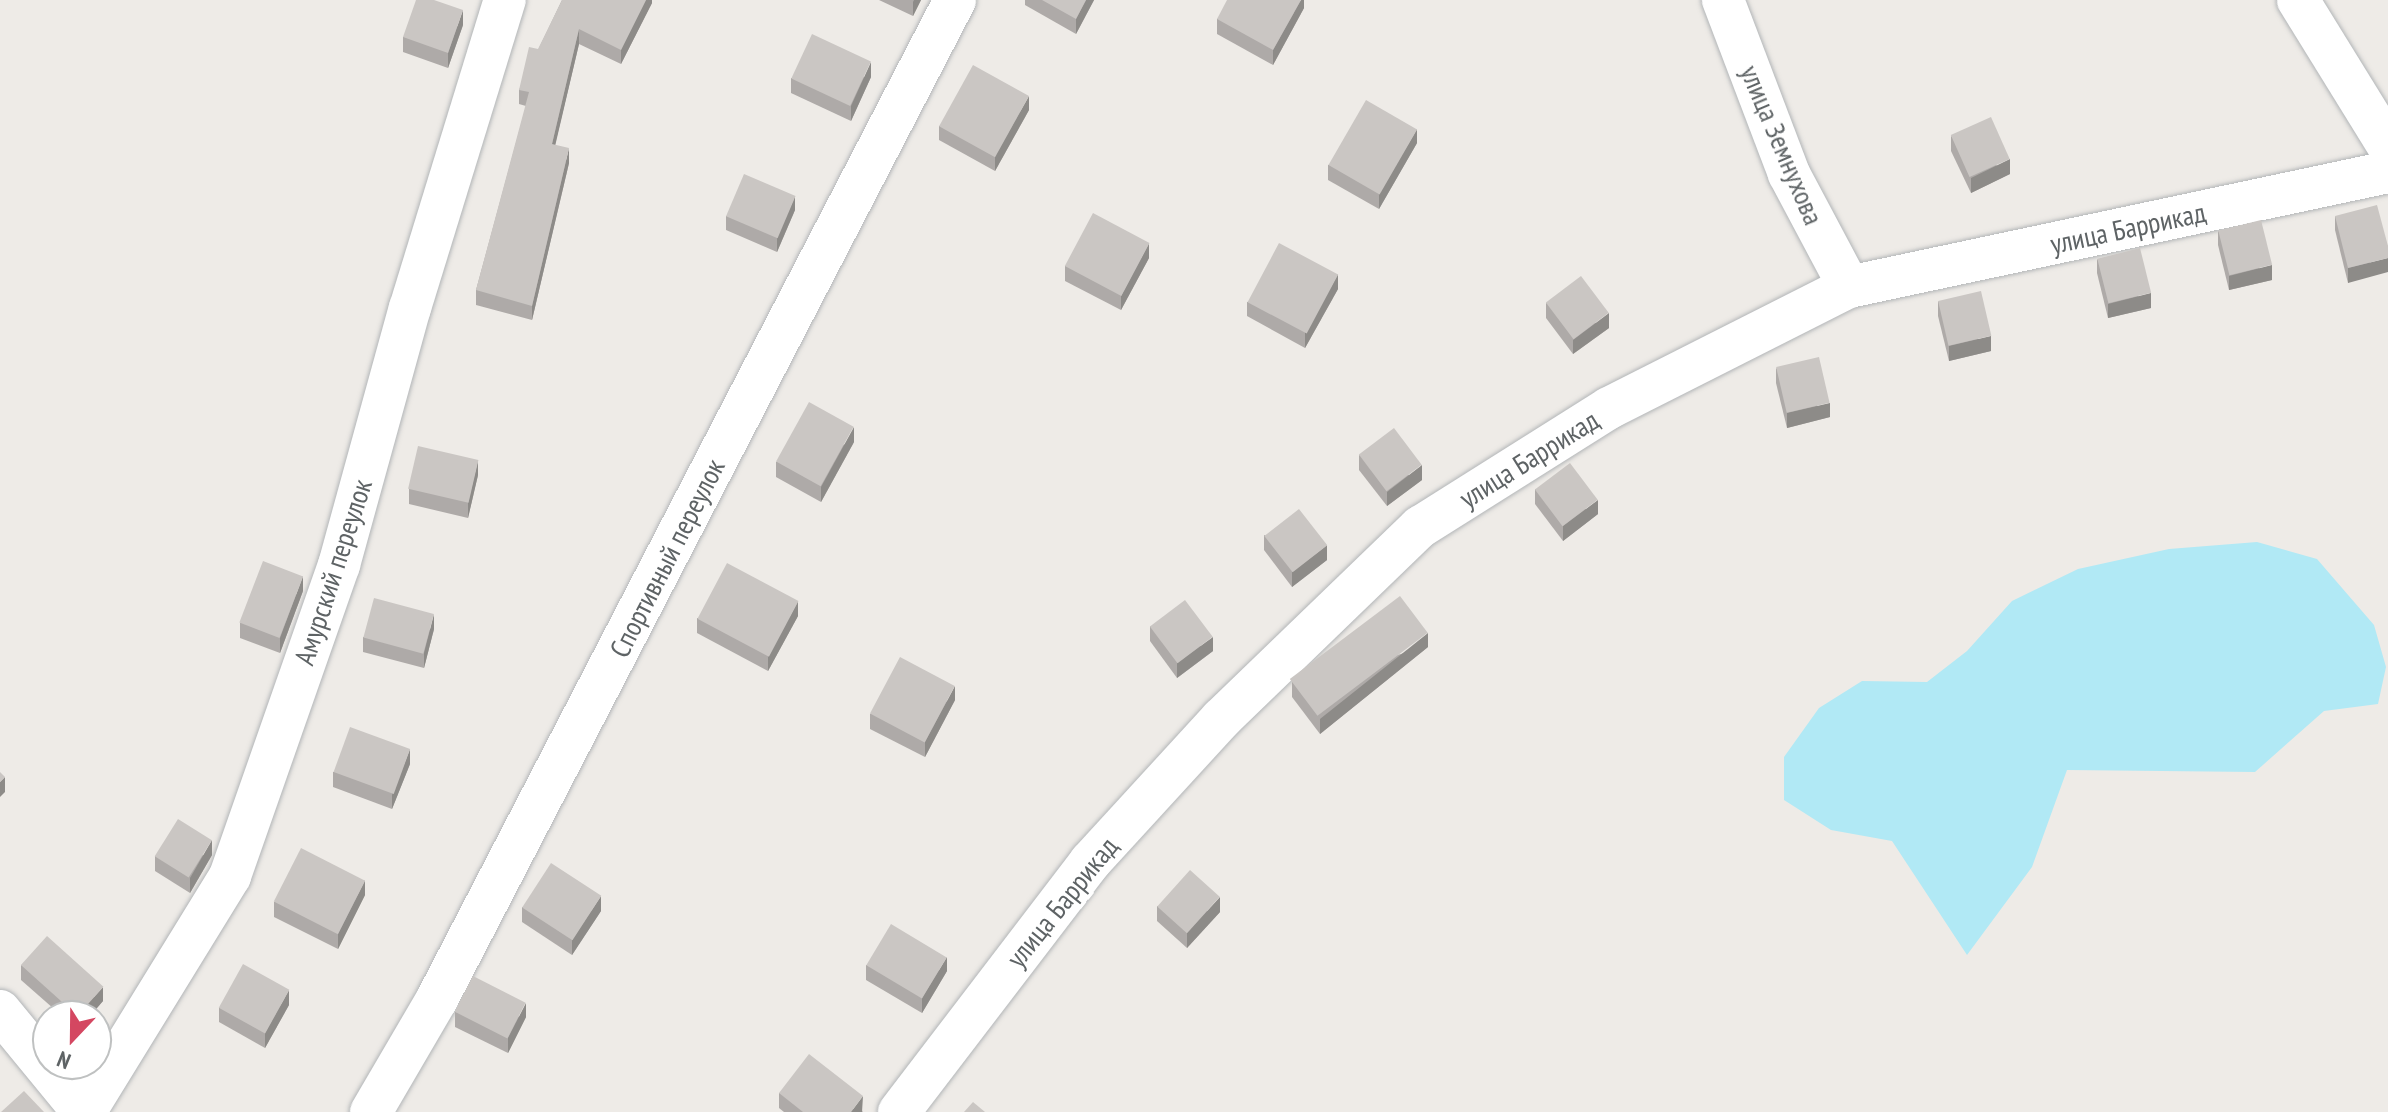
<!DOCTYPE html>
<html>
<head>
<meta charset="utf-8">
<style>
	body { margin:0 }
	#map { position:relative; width:2388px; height:1112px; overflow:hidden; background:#eeebe7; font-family:"PT Sans Narrow",sans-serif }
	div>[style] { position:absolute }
	.water>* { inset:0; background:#b1e9f5 }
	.roads { filter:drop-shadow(0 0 2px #b2b5b7) drop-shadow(0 0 2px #b2b5b7) }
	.street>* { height:42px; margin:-21px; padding:0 21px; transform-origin:21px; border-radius:21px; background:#fff }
	.wall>* { inset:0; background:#aeaaa8 }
	.shaded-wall>* { inset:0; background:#8d8b88 }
	.building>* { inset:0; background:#cac6c3; transform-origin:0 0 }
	span { translate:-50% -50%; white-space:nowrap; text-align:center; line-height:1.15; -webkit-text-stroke:7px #fff; paint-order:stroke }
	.street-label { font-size:28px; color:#5e6365 }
	.north { position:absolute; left:32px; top:1000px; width:80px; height:80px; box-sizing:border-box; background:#fff; border:2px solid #bfc1c1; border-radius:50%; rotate:202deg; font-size:22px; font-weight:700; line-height:32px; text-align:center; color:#5e6365 }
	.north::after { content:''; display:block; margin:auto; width:28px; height:36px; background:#d44761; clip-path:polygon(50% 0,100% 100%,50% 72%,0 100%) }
</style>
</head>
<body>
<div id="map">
	<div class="water">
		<i style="clip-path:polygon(2257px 542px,2317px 559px,2374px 625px,2386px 667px,2378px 704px,2324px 711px,2255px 772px,2067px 770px,2032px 867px,1967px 955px,1892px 841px,1831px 830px,1784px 800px,1784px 757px,1819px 708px,1862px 681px,1927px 682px,1967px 651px,2012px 601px,2078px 569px,2169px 549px)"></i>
	</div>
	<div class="roads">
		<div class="street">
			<i style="left:1723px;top:0;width:186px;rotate:69.2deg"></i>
			<i style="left:1789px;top:174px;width:128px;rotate:62deg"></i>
			<i style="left:2298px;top:0;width:172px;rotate:58.3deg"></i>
			<i style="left:0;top:1011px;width:131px;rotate:50.6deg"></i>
			<i style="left:85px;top:1112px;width:277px;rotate:-58.4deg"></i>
			<i style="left:230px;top:876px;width:330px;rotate:-70.7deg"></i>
			<i style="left:339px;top:565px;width:267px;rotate:-74.6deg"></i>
			<i style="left:410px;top:308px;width:322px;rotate:-72.9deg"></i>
			<i style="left:371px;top:1112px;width:131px;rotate:-59.7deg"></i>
			<i style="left:437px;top:999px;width:1125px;rotate:-62.59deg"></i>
			<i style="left:899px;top:1112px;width:315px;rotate:-52.6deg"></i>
			<i style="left:1090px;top:862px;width:194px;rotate:-47.5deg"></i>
			<i style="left:1221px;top:719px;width:277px;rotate:-44deg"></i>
			<i style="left:1420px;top:527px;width:223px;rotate:-32.2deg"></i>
			<i style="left:1609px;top:408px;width:269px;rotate:-26.8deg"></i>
			<i style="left:1849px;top:287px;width:551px;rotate:-12.04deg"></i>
		</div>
	</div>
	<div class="wall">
		<i style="clip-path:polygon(562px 0,652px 0,652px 3px,621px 64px,579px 44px,555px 145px,569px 163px,532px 320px,476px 305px,476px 290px,526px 106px,519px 104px,519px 90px)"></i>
		<i style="clip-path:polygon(879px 0,921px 0,913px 16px)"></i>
		<i style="clip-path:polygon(1025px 0,1094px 0,1076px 34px,1025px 5px)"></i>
		<i style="clip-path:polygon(1304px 0,1304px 8px,1273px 65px,1217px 34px,1217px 19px)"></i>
		<i style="clip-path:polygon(463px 25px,448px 68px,403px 52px,403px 37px)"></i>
		<i style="clip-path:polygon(871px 77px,851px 121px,791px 93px,791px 78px)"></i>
		<i style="clip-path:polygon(1029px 110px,995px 171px,939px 140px,939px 126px)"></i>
		<i style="clip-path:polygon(1951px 136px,2010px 174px,1971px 193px,1951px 151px)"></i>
		<i style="clip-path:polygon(1417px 143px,1379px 209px,1328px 180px,1328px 165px)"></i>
		<i style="clip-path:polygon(795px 210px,777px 252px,726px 230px,726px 216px)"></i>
		<i style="clip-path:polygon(2335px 216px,2388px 246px,2348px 283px,2335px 230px)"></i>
		<i style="clip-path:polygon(2218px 231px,2272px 280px,2229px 290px,2218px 245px)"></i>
		<i style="clip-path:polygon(1149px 258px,1121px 310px,1065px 281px,1065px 266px)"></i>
		<i style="clip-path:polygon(2097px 259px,2151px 308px,2108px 318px,2097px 273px)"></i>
		<i style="clip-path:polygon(1338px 289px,1305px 348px,1247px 316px,1247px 302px)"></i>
		<i style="clip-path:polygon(1938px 301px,1991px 351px,1949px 361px,1938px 316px)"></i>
		<i style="clip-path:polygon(1546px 303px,1609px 328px,1573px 354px,1546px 318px)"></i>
		<i style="clip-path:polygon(1776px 368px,1830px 417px,1787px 428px,1776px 383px)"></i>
		<i style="clip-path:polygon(854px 442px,821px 502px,776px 477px,776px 462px)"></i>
		<i style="clip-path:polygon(1359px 455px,1422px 480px,1387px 506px,1359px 470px)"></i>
		<i style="clip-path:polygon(478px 475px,468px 518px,409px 504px,409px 489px)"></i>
		<i style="clip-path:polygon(1535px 489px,1598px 514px,1563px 541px,1535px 504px)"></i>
		<i style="clip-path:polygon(1264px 535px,1327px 560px,1292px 587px,1264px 550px)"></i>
		<i style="clip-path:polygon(303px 591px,280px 653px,240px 638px,240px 623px)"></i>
		<i style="clip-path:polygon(798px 616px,768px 671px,697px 633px,697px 618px)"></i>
		<i style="clip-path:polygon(1150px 626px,1213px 651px,1177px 678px,1150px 641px)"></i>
		<i style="clip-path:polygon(434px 629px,424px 668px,363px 652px,363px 637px)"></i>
		<i style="clip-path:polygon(1428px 647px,1320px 734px,1292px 697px,1292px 682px)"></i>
		<i style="clip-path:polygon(955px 700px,925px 757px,870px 729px,870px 714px)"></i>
		<i style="clip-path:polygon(410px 764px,392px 809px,333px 787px,333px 772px)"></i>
		<i style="clip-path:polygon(212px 855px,190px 893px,155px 871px,155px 856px)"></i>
		<i style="clip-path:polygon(365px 895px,338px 949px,274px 917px,274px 902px)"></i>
		<i style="clip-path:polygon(1157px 906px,1220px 912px,1187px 948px,1157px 921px)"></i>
		<i style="clip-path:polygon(522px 907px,601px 911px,572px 955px,522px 922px)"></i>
		<i style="clip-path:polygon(21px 965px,103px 1001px,90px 1016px,62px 1016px,21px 980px)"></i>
		<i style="clip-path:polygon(866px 965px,947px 971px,922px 1013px,866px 980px)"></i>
		<i style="clip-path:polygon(289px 1005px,265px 1048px,219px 1022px,219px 1008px)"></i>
		<i style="clip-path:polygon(455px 1012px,526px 1017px,508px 1053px,455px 1027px)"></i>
		<i style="clip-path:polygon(779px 1093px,863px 1111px,862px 1112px,784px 1112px,779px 1108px)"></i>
	</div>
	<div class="shaded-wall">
		<i style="clip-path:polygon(646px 0,652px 0,652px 3px,621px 64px,621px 50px)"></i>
		<i style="clip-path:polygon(914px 0,921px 0,913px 16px,913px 2px)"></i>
		<i style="clip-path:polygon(1086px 0,1094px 0,1076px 34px,1076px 19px)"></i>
		<i style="clip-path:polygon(1301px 0,1304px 0,1304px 8px,1273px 65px,1273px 50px)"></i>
		<i style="clip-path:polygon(463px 10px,463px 25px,448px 68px,448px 53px)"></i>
		<i style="clip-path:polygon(579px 29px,579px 44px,552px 159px,552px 144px)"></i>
		<i style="clip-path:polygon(871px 62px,871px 77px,851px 121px,851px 106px)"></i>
		<i style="clip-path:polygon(1029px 96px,1029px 110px,995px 171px,995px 156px)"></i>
		<i style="clip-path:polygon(1417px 129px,1417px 143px,1379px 209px,1379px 194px)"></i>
		<i style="clip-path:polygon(569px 148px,569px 163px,532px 320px,532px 306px)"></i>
		<i style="clip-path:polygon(2010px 159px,2010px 174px,1971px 193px,1971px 178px)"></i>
		<i style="clip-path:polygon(795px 196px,795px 210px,777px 252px,777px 237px)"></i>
		<i style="clip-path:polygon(1149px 243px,1149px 258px,1121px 310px,1121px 296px)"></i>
		<i style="clip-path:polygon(2388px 258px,2388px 272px,2348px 283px,2348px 268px)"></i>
		<i style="clip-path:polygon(2272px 265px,2272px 280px,2229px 290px,2229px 276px)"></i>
		<i style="clip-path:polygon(1338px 274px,1338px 289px,1305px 348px,1305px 333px)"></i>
		<i style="clip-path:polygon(2151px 293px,2151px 308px,2108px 318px,2108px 304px)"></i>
		<i style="clip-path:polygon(1609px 313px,1609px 328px,1573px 354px,1573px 340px)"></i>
		<i style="clip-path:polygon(1991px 336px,1991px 351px,1949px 361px,1949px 346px)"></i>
		<i style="clip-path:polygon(1830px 403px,1830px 417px,1787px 428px,1787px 413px)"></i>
		<i style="clip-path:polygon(854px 427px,854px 442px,821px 502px,821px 487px)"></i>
		<i style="clip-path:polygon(478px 460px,478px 475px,468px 518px,468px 503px)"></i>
		<i style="clip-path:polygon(1422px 465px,1422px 480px,1387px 506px,1387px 492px)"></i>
		<i style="clip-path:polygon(1598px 500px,1598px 514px,1563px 541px,1563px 526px)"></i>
		<i style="clip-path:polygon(1327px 545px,1327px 560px,1292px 587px,1292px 572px)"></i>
		<i style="clip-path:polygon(303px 576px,303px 591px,280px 653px,280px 638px)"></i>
		<i style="clip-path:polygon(798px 601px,798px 616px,768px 671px,768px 656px)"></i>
		<i style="clip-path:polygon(434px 614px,434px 629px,424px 668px,424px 653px)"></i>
		<i style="clip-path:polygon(1428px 633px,1428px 647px,1320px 734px,1320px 719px)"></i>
		<i style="clip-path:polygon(1213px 637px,1213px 651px,1177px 678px,1177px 663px)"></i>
		<i style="clip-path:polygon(955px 686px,955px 700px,925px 757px,925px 742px)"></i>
		<i style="clip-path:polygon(410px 749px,410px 764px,392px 809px,392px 795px)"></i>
		<i style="clip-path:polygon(5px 777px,5px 792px,0 797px,0 782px)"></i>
		<i style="clip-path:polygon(212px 840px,212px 855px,190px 893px,190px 878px)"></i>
		<i style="clip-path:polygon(365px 880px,365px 895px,338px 949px,338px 934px)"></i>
		<i style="clip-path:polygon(601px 896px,601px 911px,572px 955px,572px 940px)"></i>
		<i style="clip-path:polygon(1220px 897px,1220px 912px,1187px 948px,1187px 933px)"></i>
		<i style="clip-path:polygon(947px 957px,947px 971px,922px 1013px,922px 998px)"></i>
		<i style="clip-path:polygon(103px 987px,103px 1001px,90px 1016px,77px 1016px)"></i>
		<i style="clip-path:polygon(289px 990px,289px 1005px,265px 1048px,265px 1033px)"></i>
		<i style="clip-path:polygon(526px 1003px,526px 1017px,508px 1053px,508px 1038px)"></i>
		<i style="clip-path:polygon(863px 1096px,862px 1112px,851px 1112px)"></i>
	</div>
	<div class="building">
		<i style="clip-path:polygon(416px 0,434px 0,463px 10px,448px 53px,403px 37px)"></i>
		<i style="clip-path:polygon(562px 0,646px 0,621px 50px,579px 29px,552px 144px,569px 148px,532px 306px,476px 290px,529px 92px,519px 90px,529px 47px,538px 49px)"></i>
		<i style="clip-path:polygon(1042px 0,1086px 0,1076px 19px)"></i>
		<i style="clip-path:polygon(1227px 0,1301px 0,1273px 50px,1217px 19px)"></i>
		<i style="left:812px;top:34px;width:65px;height:49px;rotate:25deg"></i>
		<i style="left:973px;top:65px;width:64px;height:70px;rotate:29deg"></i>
		<i style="left:1366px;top:100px;width:59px;height:75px;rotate:30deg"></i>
		<i style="left:1991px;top:117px;width:46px;height:44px;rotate:66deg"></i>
		<i style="left:744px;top:174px;width:56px;height:46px;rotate:23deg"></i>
		<i style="clip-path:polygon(2377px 205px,2388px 246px,2388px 258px,2348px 268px,2335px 216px)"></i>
		<i style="left:1093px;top:213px;width:64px;height:60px;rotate:28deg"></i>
		<i style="left:2261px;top:220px;width:46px;height:44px;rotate:76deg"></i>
		<i style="left:1279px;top:243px;width:67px;height:67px;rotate:28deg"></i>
		<i style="left:2140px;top:248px;width:46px;height:44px;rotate:76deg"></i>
		<i style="left:1581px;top:276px;width:46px;height:44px;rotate:53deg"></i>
		<i style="left:1981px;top:291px;width:46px;height:44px;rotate:77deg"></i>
		<i style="left:1819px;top:357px;width:47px;height:44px;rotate:77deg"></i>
		<i style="left:809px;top:402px;width:51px;height:68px;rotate:29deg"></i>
		<i style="left:1394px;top:428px;width:46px;height:44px;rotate:53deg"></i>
		<i style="left:418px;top:446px;width:62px;height:44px;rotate:13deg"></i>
		<i style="left:1570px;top:463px;width:46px;height:44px;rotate:53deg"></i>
		<i style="left:1299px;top:509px;width:46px;height:44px;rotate:52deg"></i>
		<i style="left:263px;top:561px;width:43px;height:66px;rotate:21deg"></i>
		<i style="left:727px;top:563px;width:81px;height:63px;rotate:28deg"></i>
		<i style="left:1400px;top:596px;width:46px;height:138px;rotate:53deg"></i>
		<i style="left:374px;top:598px;width:62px;height:41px;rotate:15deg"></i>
		<i style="left:1185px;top:600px;width:46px;height:44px;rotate:53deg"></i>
		<i style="left:900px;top:657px;width:62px;height:64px;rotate:28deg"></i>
		<i style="left:350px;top:727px;width:64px;height:48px;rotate:20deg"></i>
		<i style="clip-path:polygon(0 772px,5px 777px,0 782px)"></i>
		<i style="left:178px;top:819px;width:40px;height:44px;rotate:32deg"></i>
		<i style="left:301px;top:848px;width:72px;height:60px;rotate:27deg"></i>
		<i style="left:551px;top:863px;width:60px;height:53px;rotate:33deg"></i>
		<i style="left:1190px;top:870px;width:40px;height:49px;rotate:42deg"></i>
		<i style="left:891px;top:924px;width:65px;height:48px;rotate:31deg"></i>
		<i style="left:47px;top:936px;width:76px;height:39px;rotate:42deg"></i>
		<i style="left:243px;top:964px;width:53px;height:50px;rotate:29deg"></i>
		<i style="left:473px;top:976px;width:59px;height:40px;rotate:27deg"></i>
		<i style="clip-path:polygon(809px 1054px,863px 1096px,851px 1112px,803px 1112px,779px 1093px)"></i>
		<i style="clip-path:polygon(24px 1091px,44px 1112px,1px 1112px)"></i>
		<i style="clip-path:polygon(973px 1102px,985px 1112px,964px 1112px)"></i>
	</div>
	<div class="street-label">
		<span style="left:1782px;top:145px;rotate:67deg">улица Земнухова</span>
		<span style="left:2128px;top:228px;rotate:-12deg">улица Баррикад</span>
		<span style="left:1529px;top:459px;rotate:-32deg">улица Баррикад</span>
		<span style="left:667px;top:558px;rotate:-63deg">Спортивный переулок</span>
		<span style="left:333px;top:572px;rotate:-72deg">Амурский переулок</span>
		<span style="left:1062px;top:902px;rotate:-51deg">улица Баррикад</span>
	</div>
	<div class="north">N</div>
</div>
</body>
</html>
